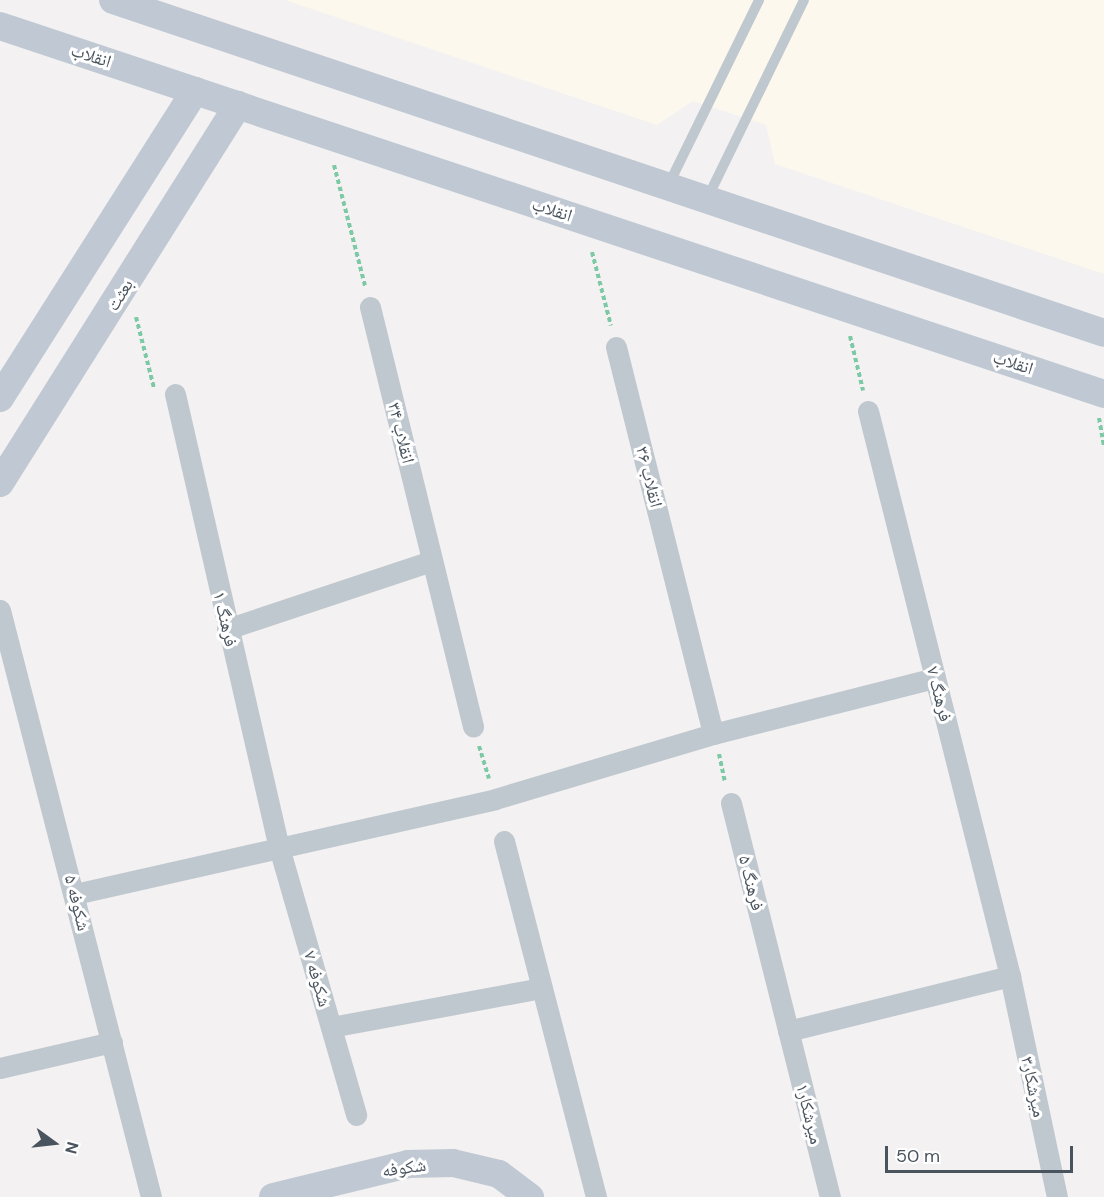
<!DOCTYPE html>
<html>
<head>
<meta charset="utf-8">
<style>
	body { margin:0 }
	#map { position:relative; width:1104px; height:1197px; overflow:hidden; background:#f3f1f1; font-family:"DM Sans","Noto Naskh Arabic",sans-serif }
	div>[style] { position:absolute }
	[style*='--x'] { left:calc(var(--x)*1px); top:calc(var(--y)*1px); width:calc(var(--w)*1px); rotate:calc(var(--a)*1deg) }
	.commercial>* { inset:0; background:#fcf8ed }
	.path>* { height:4px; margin-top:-2px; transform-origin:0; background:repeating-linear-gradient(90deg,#7ccaa5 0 4.5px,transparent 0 7.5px) }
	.lane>* { height:10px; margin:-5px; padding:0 5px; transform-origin:5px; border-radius:5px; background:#c0c8cf }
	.street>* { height:21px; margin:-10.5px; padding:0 10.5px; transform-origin:10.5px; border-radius:10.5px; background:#c0c8cf }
	.secondary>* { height:28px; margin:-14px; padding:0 14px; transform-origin:14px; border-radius:14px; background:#c0c9d3 }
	span { translate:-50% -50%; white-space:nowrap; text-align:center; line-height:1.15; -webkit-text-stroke:6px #fff; paint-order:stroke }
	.street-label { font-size:18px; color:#4a545e }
	.north { position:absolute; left:24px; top:1113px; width:60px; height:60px; -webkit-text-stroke:4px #fff; paint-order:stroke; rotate:105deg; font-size:16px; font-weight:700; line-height:24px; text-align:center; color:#4a545e }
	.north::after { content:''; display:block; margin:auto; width:21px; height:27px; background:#4a545e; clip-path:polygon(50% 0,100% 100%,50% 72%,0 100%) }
	.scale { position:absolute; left:885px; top:1146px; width:188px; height:27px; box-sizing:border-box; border:3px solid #4a545e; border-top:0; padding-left:8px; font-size:18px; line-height:21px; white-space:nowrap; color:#4a545e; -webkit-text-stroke:4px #fff; paint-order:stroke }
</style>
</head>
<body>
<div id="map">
	<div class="commercial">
		<i style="clip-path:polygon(285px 0,1104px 0,1104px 274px,775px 164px,766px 125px,708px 106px,693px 101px,657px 125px)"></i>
	</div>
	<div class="path">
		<i style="--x:334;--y:165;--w:125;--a:75.6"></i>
		<i style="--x:592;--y:252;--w:76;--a:75.6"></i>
		<i style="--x:136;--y:317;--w:73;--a:75.8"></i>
		<i style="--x:850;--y:336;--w:56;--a:76.5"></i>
		<i style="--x:1099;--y:418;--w:29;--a:80"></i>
		<i style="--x:479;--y:746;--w:34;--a:73"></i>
		<i style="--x:719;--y:754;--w:29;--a:78"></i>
	</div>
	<div class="lane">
		<i style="--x:668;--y:186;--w:207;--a:-63.9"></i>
		<i style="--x:707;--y:199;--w:221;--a:-64"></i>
	</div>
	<div class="street">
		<i style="--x:370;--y:307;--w:432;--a:76.2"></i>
		<i style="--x:616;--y:347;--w:399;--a:75.9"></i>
		<i style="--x:175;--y:394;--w:462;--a:77.1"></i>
		<i style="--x:278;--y:844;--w:282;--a:73.9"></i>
		<i style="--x:868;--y:411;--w:583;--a:75.89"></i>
		<i style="--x:1010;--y:976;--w:226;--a:78"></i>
		<i style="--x:0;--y:610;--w:606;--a:75.57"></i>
		<i style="--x:227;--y:629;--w:216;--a:-18.4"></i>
		<i style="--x:731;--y:803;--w:406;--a:75.9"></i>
		<i style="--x:504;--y:841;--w:368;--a:75.5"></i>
		<i style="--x:75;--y:894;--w:431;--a:-12.7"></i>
		<i style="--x:495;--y:799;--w:227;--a:-16.6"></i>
		<i style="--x:713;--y:734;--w:229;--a:-14.2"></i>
		<i style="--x:331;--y:1027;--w:214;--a:-10.5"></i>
		<i style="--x:788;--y:1031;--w:229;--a:-13.9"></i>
		<i style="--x:0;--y:1068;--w:115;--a:-13.1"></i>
	</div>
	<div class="secondary">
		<i style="--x:113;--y:0;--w:1045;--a:18.57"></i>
		<i style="--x:0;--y:26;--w:1164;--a:18.43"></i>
		<i style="--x:0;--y:398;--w:364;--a:-57.6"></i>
		<i style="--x:0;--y:483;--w:447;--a:-57.8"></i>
		<i style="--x:273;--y:1197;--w:139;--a:-13.7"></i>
		<i style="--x:408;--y:1164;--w:45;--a:-1.3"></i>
		<i style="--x:453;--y:1163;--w:47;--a:13.4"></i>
		<i style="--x:499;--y:1174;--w:39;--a:37"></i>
	</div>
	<div class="street-label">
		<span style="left:91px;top:56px;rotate:18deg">انقلاب</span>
		<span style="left:552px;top:210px;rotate:18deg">انقلاب</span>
		<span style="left:120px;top:295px;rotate:-58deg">بعثت</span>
		<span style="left:1013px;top:363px;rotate:18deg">انقلاب</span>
		<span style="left:401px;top:433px;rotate:76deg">انقلاب ۳۴</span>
		<span style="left:649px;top:477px;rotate:76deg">انقلاب ۳۶</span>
		<span style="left:225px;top:619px;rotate:77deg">فرهنگ ۱</span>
		<span style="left:939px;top:694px;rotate:76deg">فرهنگ ۷</span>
		<span style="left:751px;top:883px;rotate:76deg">فرهنگ ۵</span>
		<span style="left:77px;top:903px;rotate:76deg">شکوفه ۵</span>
		<span style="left:317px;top:979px;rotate:74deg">شکوفه ۷</span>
		<span style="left:1033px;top:1087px;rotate:78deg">میرشکار۳</span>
		<span style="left:809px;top:1114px;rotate:76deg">میرشکار۱</span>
		<span style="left:404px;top:1168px;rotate:-8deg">شکوفه</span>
	</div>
	<div class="north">N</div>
	<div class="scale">50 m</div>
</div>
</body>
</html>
